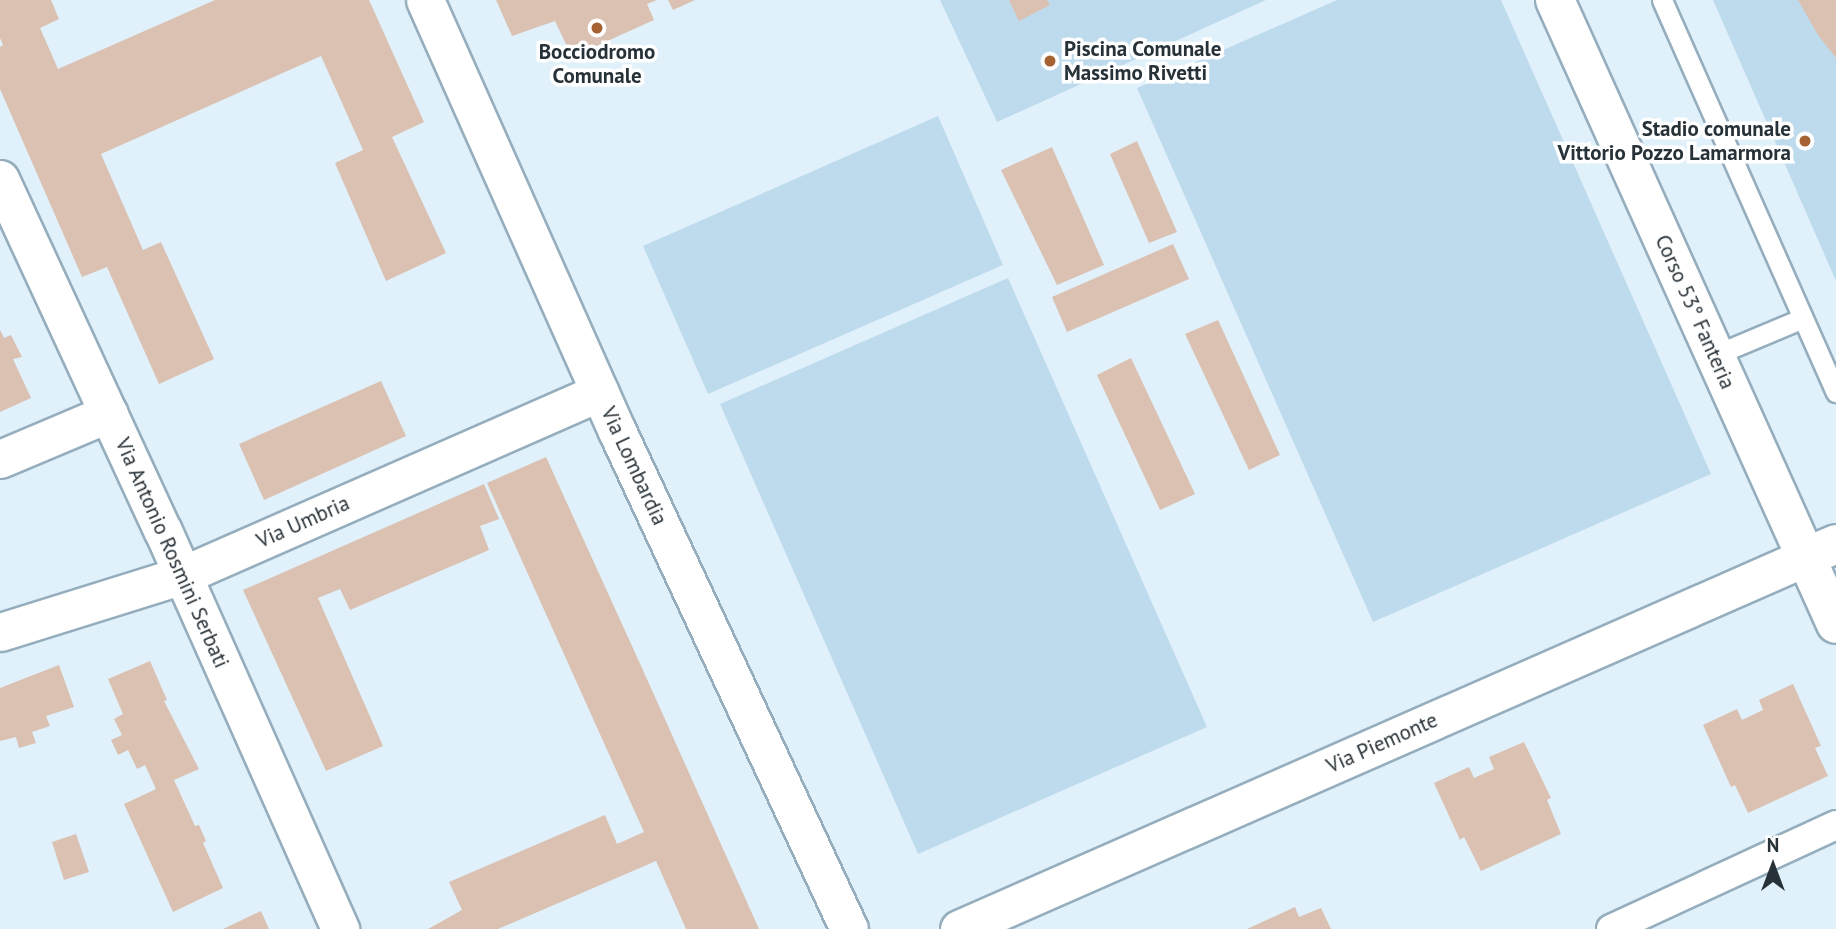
<!DOCTYPE html>
<html>
<head>
<meta charset="utf-8">
<style>
	body { margin:0 }
	#map { position:relative; width:1836px; height:929px; overflow:hidden; background:#e1f1fb; font-family:"PT Sans",sans-serif }
	div>[style] { position:absolute }
	[style*='--x'] { left:calc(var(--x)*1px); top:calc(var(--y)*1px); width:calc(var(--w)*1px); rotate:calc(var(--a)*1deg) }
	.green>* { inset:0; background:#bedbee }
	.building>* { inset:0; background:#dac1b1 }
	.roads { filter:drop-shadow(2px 0 #95aebe) drop-shadow(-2px 0 #95aebe) drop-shadow(0 2px #95aebe) drop-shadow(0 -2px #95aebe) }
	.service>* { height:19px; margin:-9.5px; padding:0 9.5px; transform-origin:9.5px; border-radius:9.5px; background:#fff }
	.pedestrian>* { height:28px; margin:-14px; padding:0 14px; transform-origin:14px; border-radius:14px; background:#fff }
	.minor>* { height:37px; margin:-18.5px; padding:0 18.5px; transform-origin:18.5px; border-radius:18.5px; background:#fff }
	.tertiary>* { height:38px; margin:-19px; padding:0 19px; transform-origin:19px; border-radius:19px; background:#fff }
	.dots>* { width:19px; height:19px; translate:-50% -50%; box-sizing:border-box; border:4px solid #fff; border-radius:50% }
	span { translate:-50% -50%; white-space:nowrap; text-align:center; line-height:1.15; -webkit-text-stroke:7px #fff; paint-order:stroke }
	.poi-label { font-size:21px; color:#273138; font-weight:700 }
	.left { translate:0 -50%; text-align:left }
	.right { translate:-100% -50%; text-align:right }
	.street-label { font-size:21px; color:#273138 }
	.north { position:absolute; left:1738px; top:831px; width:70px; height:70px; -webkit-text-stroke:5px #fff; paint-order:stroke; rotate:0deg; font-size:19px; font-weight:700; line-height:28px; text-align:center; color:#273138 }
	.north::after { content:''; display:block; margin:auto; width:24px; height:32px; background:#273138; clip-path:polygon(50% 0,100% 100%,50% 72%,0 100%) }
</style>
</head>
<body>
<div id="map">
	<div class="green">
		<i style="clip-path:polygon(940px 0,1266px 0,997px 122px)"></i>
		<i style="clip-path:polygon(1337px 0,1501px 0,1711px 474px,1373px 622px,1137px 88px)"></i>
		<i style="clip-path:polygon(1713px 0,1836px 0,1836px 281px)"></i>
		<i style="clip-path:polygon(938px 116px,1003px 265px,708px 394px,643px 246px)"></i>
		<i style="clip-path:polygon(1008px 278px,1207px 727px,918px 854px,720px 404px)"></i>
	</div>
	<div class="building">
		<i style="clip-path:polygon(0 0,51px 0,59px 19px,40px 28px,58px 69px,215px 0,369px 0,424px 122px,392px 137px,446px 253px,386px 281px,335px 163px,363px 150px,321px 56px,101px 154px,143px 250px,161px 242px,214px 359px,159px 384px,107px 267px,82px 277px,0 89px,0 47px,3px 45px,0 38px)"></i>
		<i style="clip-path:polygon(496px 0,657px 0,647px 4px,654px 20px,572px 57px,555px 21px,512px 36px)"></i>
		<i style="clip-path:polygon(668px 0,695px 0,673px 10px)"></i>
		<i style="clip-path:polygon(1009px 0,1047px 0,1050px 5px,1019px 21px)"></i>
		<i style="clip-path:polygon(1798px 0,1836px 0,1836px 58px,1818px 35px)"></i>
		<i style="clip-path:polygon(1137px 141px,1177px 232px,1149px 243px,1110px 154px)"></i>
		<i style="clip-path:polygon(1052px 147px,1104px 265px,1057px 285px,1001px 170px)"></i>
		<i style="clip-path:polygon(1173px 244px,1189px 279px,1067px 332px,1052px 297px)"></i>
		<i style="clip-path:polygon(1218px 320px,1280px 455px,1249px 470px,1185px 334px)"></i>
		<i style="clip-path:polygon(0 330px,4px 338px,11px 335px,22px 357px,13px 359px,31px 398px,0 412px)"></i>
		<i style="clip-path:polygon(1131px 358px,1195px 494px,1160px 510px,1097px 375px)"></i>
		<i style="clip-path:polygon(381px 381px,406px 436px,264px 500px,239px 444px)"></i>
		<i style="clip-path:polygon(546px 457px,642px 668px,759px 929px,686px 929px,656px 861px,498px 929px,428px 929px,462px 910px,449px 882px,605px 815px,617px 844px,644px 832px,487px 483px)"></i>
		<i style="clip-path:polygon(484px 484px,499px 519px,480px 526px,489px 550px,350px 610px,340px 589px,318px 598px,383px 746px,326px 771px,243px 590px)"></i>
		<i style="clip-path:polygon(150px 661px,167px 700px,164px 701px,199px 769px,174px 780px,195px 826px,199px 825px,206px 841px,203px 843px,223px 888px,173px 912px,124px 804px,156px 789px,145px 765px,137px 769px,128px 750px,118px 755px,111px 740px,122px 735px,114px 719px,123px 714px,108px 679px)"></i>
		<i style="clip-path:polygon(59px 665px,74px 707px,46px 716px,50px 726px,32px 732px,36px 743px,19px 748px,16px 737px,0 741px,0 688px)"></i>
		<i style="clip-path:polygon(1793px 684px,1821px 746px,1815px 748px,1828px 776px,1748px 813px,1735px 785px,1731px 787px,1703px 725px,1737px 709px,1742px 720px,1763px 710px,1759px 700px)"></i>
		<i style="clip-path:polygon(1524px 742px,1551px 798px,1547px 800px,1561px 834px,1481px 871px,1464px 837px,1460px 840px,1434px 783px,1469px 767px,1474px 778px,1494px 769px,1489px 757px)"></i>
		<i style="clip-path:polygon(76px 834px,89px 872px,64px 880px,52px 842px)"></i>
		<i style="clip-path:polygon(1295px 907px,1299px 917px,1321px 908px,1331px 929px,1247px 929px)"></i>
		<i style="clip-path:polygon(261px 911px,269px 929px,223px 929px)"></i>
	</div>
	<div class="roads">
		<div class="service">
			<i style="--x:1662;--y:0;--w:429;--a:66.1"></i>
			<i style="--x:1715;--y:355;--w:95;--a:-22.8"></i>
		</div>
		<div class="pedestrian">
			<i style="--x:1611;--y:929;--w:248;--a:-24.8"></i>
		</div>
		<div class="minor">
			<i style="--x:425;--y:0;--w:472;--a:66"></i>
			<i style="--x:617;--y:431;--w:549;--a:65.02"></i>
			<i style="--x:0;--y:179;--w:388;--a:65.2"></i>
			<i style="--x:163;--y:531;--w:436;--a:66"></i>
			<i style="--x:0;--y:459;--w:118;--a:-22.9"></i>
			<i style="--x:0;--y:632;--w:192;--a:-17.3"></i>
			<i style="--x:183;--y:575;--w:455;--a:-23.7"></i>
			<i style="--x:959;--y:929;--w:925;--a:-23.71"></i>
		</div>
		<div class="tertiary">
			<i style="--x:1555;--y:0;--w:684;--a:65.76"></i>
			<i style="--x:1806;--y:557;--w:33;--a:-23"></i>
		</div>
	</div>
	<div class="dots">
		<i style="left:597px;top:28px;background:#a66232"></i>
		<i style="left:1050px;top:61px;background:#a66232"></i>
		<i style="left:1805px;top:141px;background:#a66232"></i>
	</div>
	<div class="poi-label">
		<span class="left" style="left:1064px;top:61px">Piscina Comunale<br>Massimo Rivetti</span>
		<span style="left:597px;top:64px">Bocciodromo<br>Comunale</span>
		<span class="right" style="left:1791px;top:141px">Stadio comunale<br>Vittorio Pozzo Lamarmora</span>
	</div>
	<div class="street-label">
		<span style="left:1695px;top:312px;rotate:66deg">Corso 53° Fanteria</span>
		<span style="left:634px;top:466px;rotate:65deg">Via Lombardia</span>
		<span style="left:303px;top:522px;rotate:-24deg">Via Umbria</span>
		<span style="left:172px;top:553px;rotate:66deg">Via Antonio Rosmini Serbati</span>
		<span style="left:1382px;top:743px;rotate:-24deg">Via Piemonte</span>
	</div>
	<div class="north">N</div>
</div>
</body>
</html>
